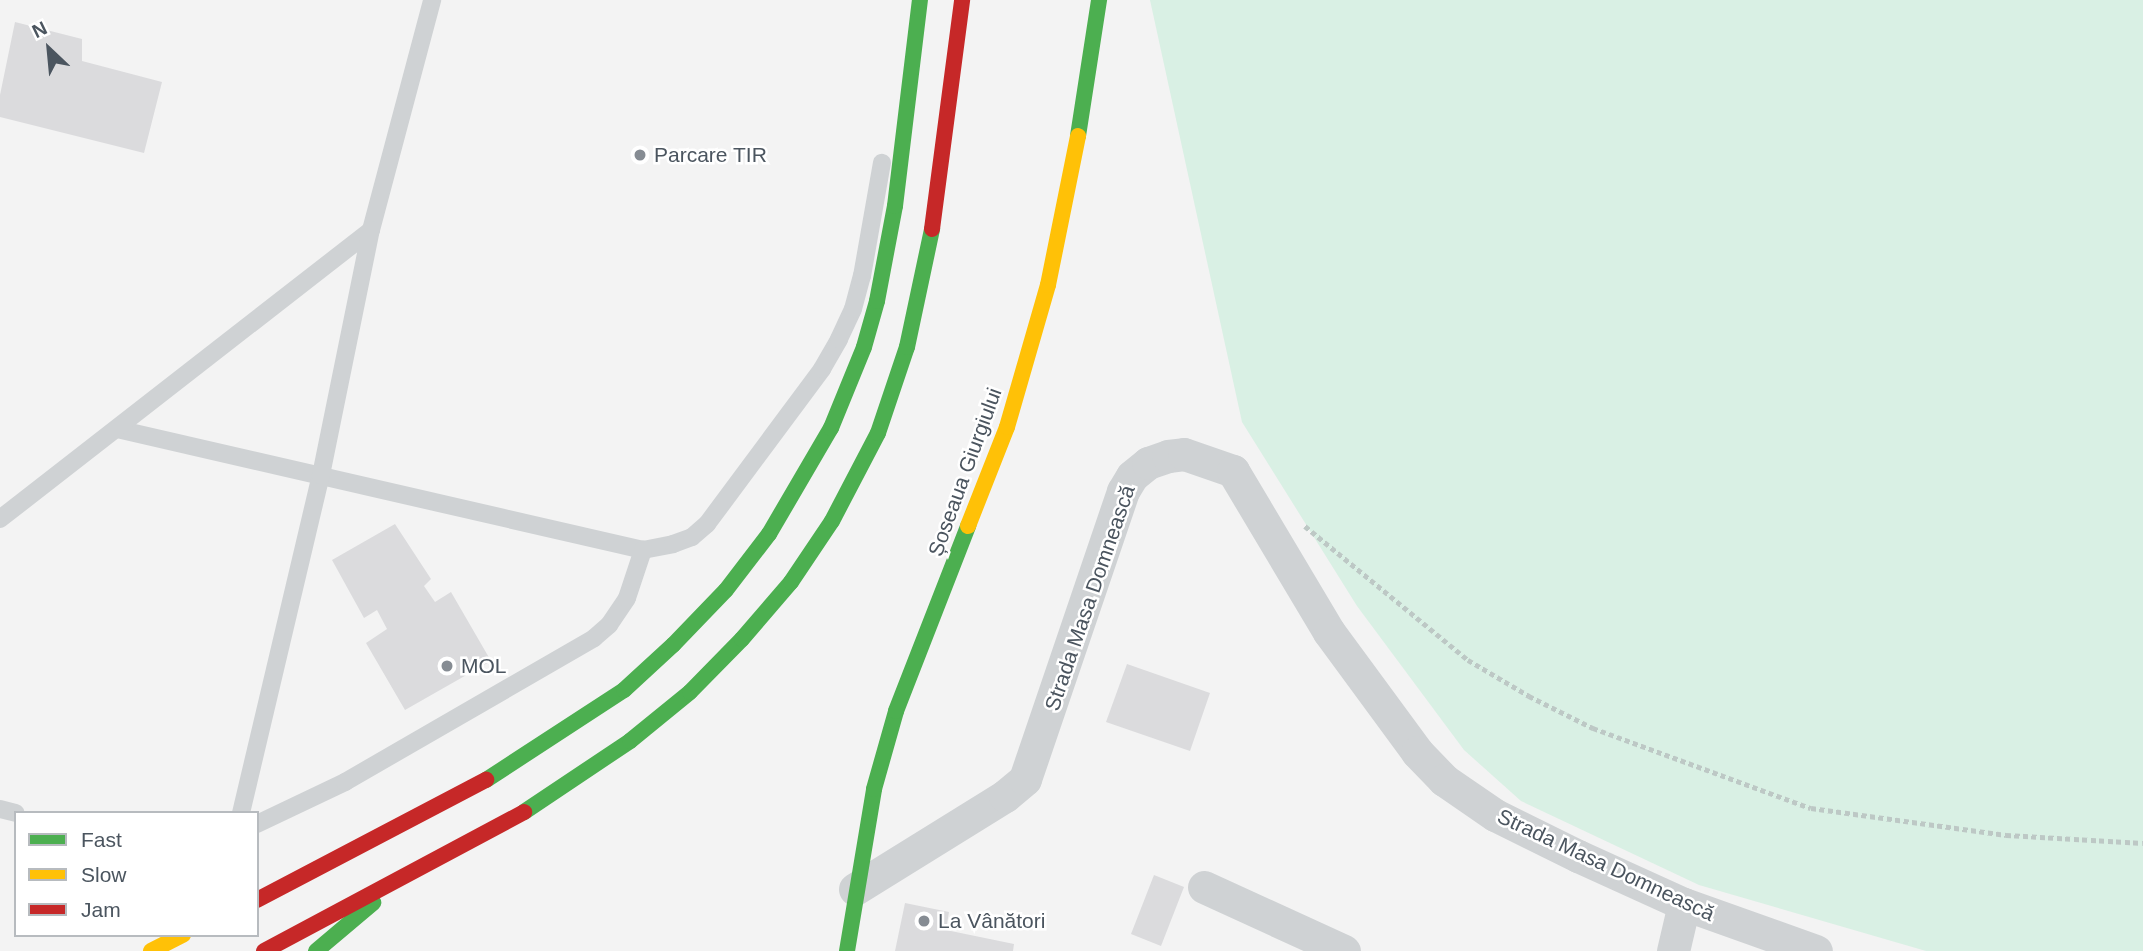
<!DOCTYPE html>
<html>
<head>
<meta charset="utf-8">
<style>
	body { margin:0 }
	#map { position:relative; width:2143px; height:951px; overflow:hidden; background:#f3f3f3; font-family:Helvetica,sans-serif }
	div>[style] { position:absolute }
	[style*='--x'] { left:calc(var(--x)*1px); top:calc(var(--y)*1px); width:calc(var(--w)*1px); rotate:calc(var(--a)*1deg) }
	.green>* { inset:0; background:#d9f0e4 }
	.building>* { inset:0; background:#dbdbdd }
	.path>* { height:4.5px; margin-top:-2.25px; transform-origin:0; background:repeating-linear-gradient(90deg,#bdc8c5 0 5px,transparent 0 8.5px) }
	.lane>* { height:18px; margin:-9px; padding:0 9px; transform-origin:9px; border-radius:9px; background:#cfd2d4 }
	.street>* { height:33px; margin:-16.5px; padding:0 16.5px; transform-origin:16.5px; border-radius:16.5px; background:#cfd2d4 }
	.fast>* { height:16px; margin:-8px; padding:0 8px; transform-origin:8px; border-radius:8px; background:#4caf50 }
	.slow>* { height:16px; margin:-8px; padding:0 8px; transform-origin:8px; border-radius:8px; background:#ffc107 }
	.jam>* { height:16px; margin:-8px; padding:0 8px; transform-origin:8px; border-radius:8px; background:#c62828 }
	.dots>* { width:19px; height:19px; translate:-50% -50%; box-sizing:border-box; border:4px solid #fff; border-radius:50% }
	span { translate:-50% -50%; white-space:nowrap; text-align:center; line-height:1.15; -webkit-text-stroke:5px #fff; paint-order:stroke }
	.poi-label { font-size:21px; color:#4b555f }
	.left { translate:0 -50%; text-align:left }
	.street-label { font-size:21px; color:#4b555f }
	.legend { position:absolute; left:14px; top:811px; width:245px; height:126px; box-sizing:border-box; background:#fff; border:2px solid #b7bbbf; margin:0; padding:9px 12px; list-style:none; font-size:21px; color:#4b555f }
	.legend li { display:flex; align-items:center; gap:14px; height:35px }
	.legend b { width:35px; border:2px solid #b7bbbf }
	.north { position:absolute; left:14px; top:14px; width:70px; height:70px; -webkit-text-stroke:5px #fff; paint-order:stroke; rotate:334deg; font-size:19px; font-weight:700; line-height:28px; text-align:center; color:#4b555f }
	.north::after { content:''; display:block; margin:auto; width:24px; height:32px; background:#4b555f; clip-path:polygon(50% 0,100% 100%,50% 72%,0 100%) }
</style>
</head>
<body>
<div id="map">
	<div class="green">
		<i style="clip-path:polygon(1150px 0,2143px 0,2143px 951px,1926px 951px,1699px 885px,1521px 801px,1464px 750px,1357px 606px,1242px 422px)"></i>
	</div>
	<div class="building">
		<i style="clip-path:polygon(15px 22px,82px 39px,82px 61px,162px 82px,144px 153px,0 117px,0 95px)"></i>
		<i style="clip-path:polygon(395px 524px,431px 579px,424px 586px,435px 602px,451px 592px,491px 661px,405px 710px,366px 643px,387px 629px,377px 610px,364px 618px,332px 560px)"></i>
		<i style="clip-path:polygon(1127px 664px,1210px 693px,1190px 751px,1106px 722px)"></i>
		<i style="clip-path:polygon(1154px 875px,1184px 887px,1161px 946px,1131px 934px)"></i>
		<i style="clip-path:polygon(905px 903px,949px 912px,946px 930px,1014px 944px,1013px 951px,895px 951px)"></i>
	</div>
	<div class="path">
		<i style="--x:1305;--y:526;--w:211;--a:39.4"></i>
		<i style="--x:1468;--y:660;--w:71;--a:30.5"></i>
		<i style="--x:1529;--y:696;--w:72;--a:26.6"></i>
		<i style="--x:1593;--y:728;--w:232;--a:20.2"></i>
		<i style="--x:1811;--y:808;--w:197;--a:7.9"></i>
		<i style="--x:2006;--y:835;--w:137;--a:3.3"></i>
	</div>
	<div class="lane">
		<i style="--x:117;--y:429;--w:540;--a:12.95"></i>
		<i style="--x:643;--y:550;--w:31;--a:-11"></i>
		<i style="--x:673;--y:544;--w:20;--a:-20"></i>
		<i style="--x:692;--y:537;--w:20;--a:-41"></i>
		<i style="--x:707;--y:524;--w:193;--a:-53.4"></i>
		<i style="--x:822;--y:369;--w:34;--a:-60"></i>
		<i style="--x:839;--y:339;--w:33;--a:-65"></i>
		<i style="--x:853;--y:309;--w:34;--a:-75"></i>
		<i style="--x:862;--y:276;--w:115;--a:-80"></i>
		<i style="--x:0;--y:519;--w:470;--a:-37.9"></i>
		<i style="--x:371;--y:230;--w:238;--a:-75.1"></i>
		<i style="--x:0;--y:809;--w:16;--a:14"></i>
		<i style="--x:241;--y:813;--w:347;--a:-76.7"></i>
		<i style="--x:321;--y:475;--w:250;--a:-78.5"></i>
		<i style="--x:257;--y:824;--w:98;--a:-25.5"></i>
		<i style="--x:345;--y:782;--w:288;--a:-30"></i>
		<i style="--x:594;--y:638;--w:20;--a:-41"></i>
		<i style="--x:609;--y:625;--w:32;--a:-56"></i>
		<i style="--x:627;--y:598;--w:51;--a:-71.6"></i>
	</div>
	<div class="street">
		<i style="--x:1204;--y:887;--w:154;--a:24.6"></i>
		<i style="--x:855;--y:889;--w:176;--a:-31.8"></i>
		<i style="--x:1005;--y:796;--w:26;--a:-40"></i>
		<i style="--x:1025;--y:779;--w:304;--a:-71.2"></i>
		<i style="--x:1123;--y:491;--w:17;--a:-59"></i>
		<i style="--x:1132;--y:476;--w:21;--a:-39"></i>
		<i style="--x:1148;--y:463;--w:21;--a:-19"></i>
		<i style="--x:1168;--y:456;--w:16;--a:-7"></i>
		<i style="--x:1184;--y:454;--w:52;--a:19.1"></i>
		<i style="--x:1233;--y:471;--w:187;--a:59.2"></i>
		<i style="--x:1329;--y:632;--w:149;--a:53.7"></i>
		<i style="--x:1417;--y:752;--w:39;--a:46"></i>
		<i style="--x:1444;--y:780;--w:62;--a:34.5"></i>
		<i style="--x:1495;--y:815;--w:93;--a:26.3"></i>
		<i style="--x:1578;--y:856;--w:116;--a:24.4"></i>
		<i style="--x:1684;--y:904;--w:140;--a:19.6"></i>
		<i style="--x:1673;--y:951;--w:48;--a:-76.8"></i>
	</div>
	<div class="fast">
		<i style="--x:1078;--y:136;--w:138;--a:-81.2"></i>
		<i style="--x:486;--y:780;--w:165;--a:-33.1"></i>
		<i style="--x:624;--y:690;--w:67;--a:-42.6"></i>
		<i style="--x:673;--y:645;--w:76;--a:-46.1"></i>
		<i style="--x:726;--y:590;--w:71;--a:-52.5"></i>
		<i style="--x:769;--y:534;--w:123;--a:-59.7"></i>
		<i style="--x:831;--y:428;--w:87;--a:-67.8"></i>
		<i style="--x:864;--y:347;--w:48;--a:-74.2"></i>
		<i style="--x:877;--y:301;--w:97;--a:-79.3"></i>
		<i style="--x:895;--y:206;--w:208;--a:-83.1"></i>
		<i style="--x:524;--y:812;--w:128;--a:-33.8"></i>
		<i style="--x:630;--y:741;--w:77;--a:-39.2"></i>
		<i style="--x:690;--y:692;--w:74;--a:-45.5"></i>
		<i style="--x:742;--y:639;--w:75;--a:-49.3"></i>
		<i style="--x:791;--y:582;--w:73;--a:-56.1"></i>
		<i style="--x:832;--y:521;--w:99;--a:-62.4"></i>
		<i style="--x:878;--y:433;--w:91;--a:-71.4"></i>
		<i style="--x:907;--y:347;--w:121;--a:-78"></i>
		<i style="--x:316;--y:951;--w:75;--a:-40.1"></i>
		<i style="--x:847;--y:951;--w:164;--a:-80.5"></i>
		<i style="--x:874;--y:789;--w:81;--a:-74.2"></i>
		<i style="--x:896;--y:711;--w:199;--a:-68.7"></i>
	</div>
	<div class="slow">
		<i style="--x:968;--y:526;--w:106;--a:-68.5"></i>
		<i style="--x:1007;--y:427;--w:148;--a:-73.9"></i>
		<i style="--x:1048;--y:285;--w:152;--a:-78.6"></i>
		<i style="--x:151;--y:951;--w:36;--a:-27"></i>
	</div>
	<div class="jam">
		<i style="--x:932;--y:229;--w:231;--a:-82.5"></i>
		<i style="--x:257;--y:900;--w:259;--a:-27.7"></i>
		<i style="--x:264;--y:951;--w:295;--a:-28.1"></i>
	</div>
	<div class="dots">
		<i style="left:640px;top:155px;background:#868c93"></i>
		<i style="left:447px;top:666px;background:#868c93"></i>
		<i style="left:924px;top:921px;background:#868c93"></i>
	</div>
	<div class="poi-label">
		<span class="left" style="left:654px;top:155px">Parcare TIR</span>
		<span class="left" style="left:461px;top:666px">MOL</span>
		<span class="left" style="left:938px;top:921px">La Vânători</span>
	</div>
	<div class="street-label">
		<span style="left:965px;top:472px;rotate:-70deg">Șoseaua Giurgiului</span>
		<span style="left:1090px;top:598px;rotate:-71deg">Strada Masa Domnească</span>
		<span style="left:1606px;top:865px;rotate:25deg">Strada Masa Domnească</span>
	</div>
	<ul class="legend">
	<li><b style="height:9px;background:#4caf50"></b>Fast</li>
	<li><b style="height:9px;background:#ffc107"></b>Slow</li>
	<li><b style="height:9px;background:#c62828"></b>Jam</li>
	</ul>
	<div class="north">N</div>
</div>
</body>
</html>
